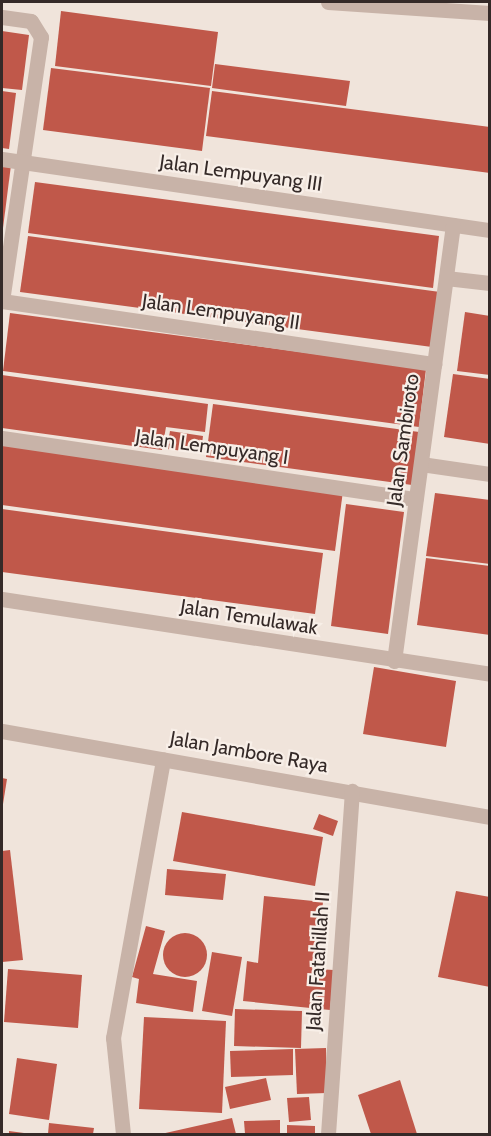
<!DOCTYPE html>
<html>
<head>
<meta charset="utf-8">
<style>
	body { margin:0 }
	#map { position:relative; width:491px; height:1136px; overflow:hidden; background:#f0e4db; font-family:Cabin,sans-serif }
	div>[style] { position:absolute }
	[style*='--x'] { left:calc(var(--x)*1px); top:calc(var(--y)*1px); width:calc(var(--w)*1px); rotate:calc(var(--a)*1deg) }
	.building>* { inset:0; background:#c0584a }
	.round { border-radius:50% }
	.minor>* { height:15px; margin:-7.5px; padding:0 7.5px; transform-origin:7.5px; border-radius:7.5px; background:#c8b3a8 }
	span { translate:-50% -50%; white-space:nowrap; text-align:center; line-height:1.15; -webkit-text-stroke:4.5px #f8efe8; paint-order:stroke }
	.street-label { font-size:20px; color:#352a28 }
	.frame { position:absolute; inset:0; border:3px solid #352a28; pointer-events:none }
</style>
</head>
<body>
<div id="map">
	<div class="building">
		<i style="clip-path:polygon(61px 11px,218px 32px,211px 86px,55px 66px)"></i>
		<i style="clip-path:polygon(2px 31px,29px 35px,22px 90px,2px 88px)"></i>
		<i style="clip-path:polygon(215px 64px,350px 81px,346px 106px,212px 88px)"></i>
		<i style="clip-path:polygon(51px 68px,210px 88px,202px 151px,43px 130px)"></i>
		<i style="clip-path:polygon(2px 91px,16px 93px,9px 149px,2px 148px)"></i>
		<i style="clip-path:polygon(212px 91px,490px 127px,490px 173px,206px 136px)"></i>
		<i style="clip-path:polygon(2px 164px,11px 165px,3px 228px,2px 228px)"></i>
		<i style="clip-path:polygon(35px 182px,439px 236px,433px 288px,28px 233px)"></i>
		<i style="clip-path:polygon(28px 236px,440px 292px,432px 347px,20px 292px)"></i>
		<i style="clip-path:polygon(465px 312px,490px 316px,490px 375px,457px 371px)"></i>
		<i style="clip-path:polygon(10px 313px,426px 369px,419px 427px,3px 371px)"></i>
		<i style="clip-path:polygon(453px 374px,490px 379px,490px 444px,444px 437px)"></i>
		<i style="clip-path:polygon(2px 375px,208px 404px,205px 432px,166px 427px,162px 450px,2px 428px)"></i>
		<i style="clip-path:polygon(213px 404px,419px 432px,412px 485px,206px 457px)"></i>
		<i style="clip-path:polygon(170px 431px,203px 436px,201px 453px,167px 449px)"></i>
		<i style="clip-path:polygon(2px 445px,343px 491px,335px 551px,2px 505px)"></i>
		<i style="clip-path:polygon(435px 493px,490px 500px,490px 564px,426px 556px)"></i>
		<i style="clip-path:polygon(346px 504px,404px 512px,388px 634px,331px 626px)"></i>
		<i style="clip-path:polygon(2px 509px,323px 553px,315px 614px,2px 572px)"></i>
		<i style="clip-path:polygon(426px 558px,490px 566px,490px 635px,417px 625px)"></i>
		<i style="clip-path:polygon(374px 667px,456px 681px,446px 747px,363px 734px)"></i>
		<i style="clip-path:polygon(2px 778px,7px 779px,3px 804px,2px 804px)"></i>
		<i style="clip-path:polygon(182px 812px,323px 837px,315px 886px,173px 861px)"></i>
		<i style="clip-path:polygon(319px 814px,338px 821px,333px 836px,313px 829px)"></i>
		<i style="clip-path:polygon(10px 850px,23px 960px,2px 962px,2px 851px)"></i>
		<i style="clip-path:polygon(167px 869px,226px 874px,223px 900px,165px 895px)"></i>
		<i style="clip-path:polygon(456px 891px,490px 897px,490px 987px,438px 977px)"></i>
		<i style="clip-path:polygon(264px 896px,323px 902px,316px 969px,334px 970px,330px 1010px,243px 1001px,247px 961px,258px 963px)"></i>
		<i style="clip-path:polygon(146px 926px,165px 931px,153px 974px,197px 981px,193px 1012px,136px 1003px,139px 979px,132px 977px)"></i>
		<i class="round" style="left:163px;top:933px;width:44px;height:44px"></i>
		<i style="clip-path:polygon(212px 952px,242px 957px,232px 1016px,202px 1011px)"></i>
		<i style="clip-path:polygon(8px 969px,82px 975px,78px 1028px,4px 1022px)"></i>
		<i style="clip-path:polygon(235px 1009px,302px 1011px,301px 1048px,234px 1046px)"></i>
		<i style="clip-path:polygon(144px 1017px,226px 1021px,222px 1113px,139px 1109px)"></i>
		<i style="clip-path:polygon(326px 1048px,327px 1093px,297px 1094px,295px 1049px)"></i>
		<i style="clip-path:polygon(293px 1049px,293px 1075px,231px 1077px,230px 1051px)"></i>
		<i style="clip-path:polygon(17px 1058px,57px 1064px,49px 1120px,9px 1114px)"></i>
		<i style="clip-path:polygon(266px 1078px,271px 1100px,230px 1109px,225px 1087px)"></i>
		<i style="clip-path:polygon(400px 1080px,417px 1134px,371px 1134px,358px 1095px)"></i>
		<i style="clip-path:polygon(309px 1097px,311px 1120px,289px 1122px,287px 1098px)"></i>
		<i style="clip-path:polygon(232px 1118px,236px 1134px,161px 1134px)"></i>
		<i style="clip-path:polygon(280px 1120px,280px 1134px,245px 1134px,244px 1121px)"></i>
		<i style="clip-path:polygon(49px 1123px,94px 1128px,93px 1134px,48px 1134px)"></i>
		<i style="clip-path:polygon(287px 1125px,315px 1126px,315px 1134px,287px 1134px)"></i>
		<i style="clip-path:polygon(9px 1131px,24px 1133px,24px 1134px,9px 1134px)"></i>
	</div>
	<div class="minor">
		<i style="--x:328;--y:2;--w:162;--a:3.9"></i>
		<i style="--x:2;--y:17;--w:29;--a:8"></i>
		<i style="--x:31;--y:21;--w:19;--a:58"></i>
		<i style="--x:41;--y:37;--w:267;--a:98.4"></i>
		<i style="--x:2;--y:159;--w:493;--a:8.3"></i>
		<i style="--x:446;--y:278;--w:44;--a:6.5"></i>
		<i style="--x:2;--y:301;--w:437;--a:8.3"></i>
		<i style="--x:2;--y:438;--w:418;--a:8.4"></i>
		<i style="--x:421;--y:464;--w:70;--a:8.2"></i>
		<i style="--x:2;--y:599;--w:494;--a:8.7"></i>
		<i style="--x:394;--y:661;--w:440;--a:-82.3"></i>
		<i style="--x:2;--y:731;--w:496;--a:10"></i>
		<i style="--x:123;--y:1134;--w:97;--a:-95.9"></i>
		<i style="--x:113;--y:1038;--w:283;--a:-79.8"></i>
		<i style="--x:328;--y:1134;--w:344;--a:-86"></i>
	</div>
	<div class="street-label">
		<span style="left:241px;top:173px;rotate:8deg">Jalan Lempuyang III</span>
		<span style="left:221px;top:312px;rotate:8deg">Jalan Lempuyang II</span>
		<span style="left:403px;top:440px;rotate:-82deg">Jalan Sambiroto</span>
		<span style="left:212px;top:447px;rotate:8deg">Jalan Lempuyang I</span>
		<span style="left:249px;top:617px;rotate:9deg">Jalan Temulawak</span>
		<span style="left:249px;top:752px;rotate:10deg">Jalan Jambore Raya</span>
		<span style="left:318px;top:961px;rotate:-86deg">Jalan Fatahillah II</span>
	</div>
	<div class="frame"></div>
</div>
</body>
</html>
